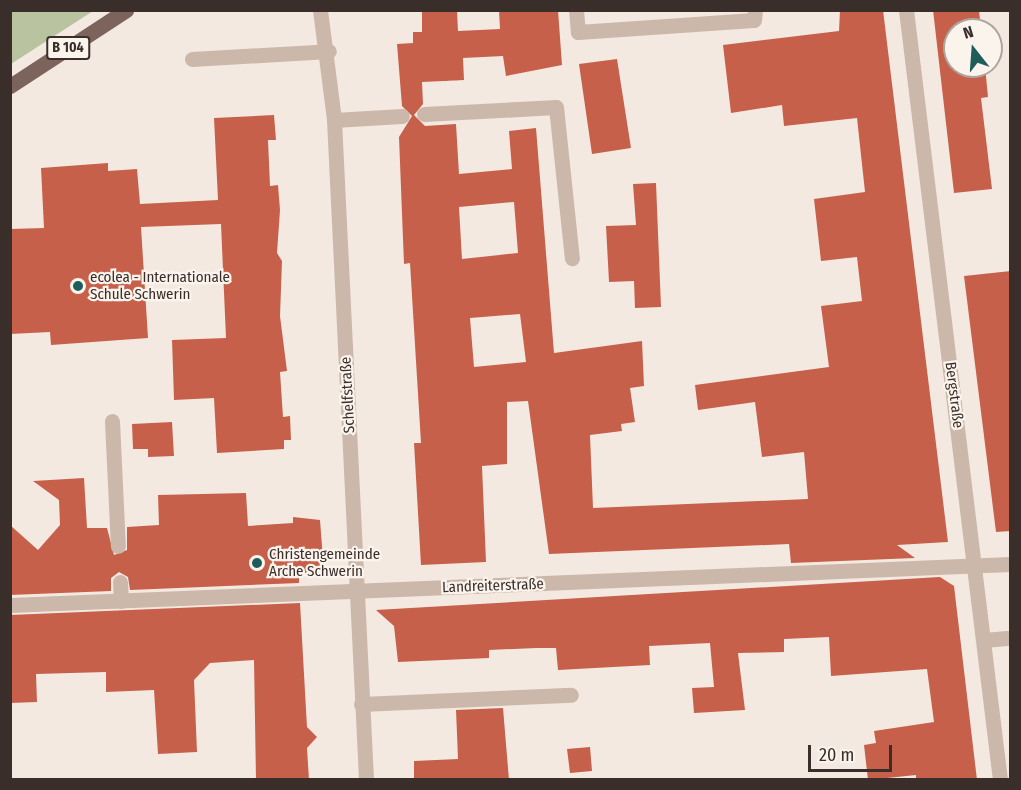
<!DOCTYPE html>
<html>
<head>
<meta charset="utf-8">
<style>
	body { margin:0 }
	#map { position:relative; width:1021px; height:790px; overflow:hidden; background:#f4e9e0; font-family:"Fira Sans Condensed",sans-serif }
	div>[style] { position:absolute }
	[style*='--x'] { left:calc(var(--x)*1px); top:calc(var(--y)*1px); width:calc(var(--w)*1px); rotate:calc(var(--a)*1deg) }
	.green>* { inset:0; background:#bac39f }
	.building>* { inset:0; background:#c7604a }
	.service>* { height:15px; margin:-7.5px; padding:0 7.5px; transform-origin:7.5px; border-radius:7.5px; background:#ccb8ab }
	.minor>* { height:15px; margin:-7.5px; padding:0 7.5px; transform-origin:7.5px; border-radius:7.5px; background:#ccb8ab }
	.primary>* { height:15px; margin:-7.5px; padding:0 7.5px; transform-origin:7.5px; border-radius:7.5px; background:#7c645c }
	.dots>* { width:16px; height:16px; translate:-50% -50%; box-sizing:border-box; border:3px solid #fbf4ed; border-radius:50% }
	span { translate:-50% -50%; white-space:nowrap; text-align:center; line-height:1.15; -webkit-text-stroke:4.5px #fbf4ed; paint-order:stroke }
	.shield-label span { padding:2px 4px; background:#fbf4ed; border:2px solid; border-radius:4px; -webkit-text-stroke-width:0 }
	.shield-label { font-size:14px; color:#3a2e2b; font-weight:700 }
	.poi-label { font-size:15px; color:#3a2e2b }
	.left { translate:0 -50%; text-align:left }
	.street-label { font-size:15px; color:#3a2e2b }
	.frame { position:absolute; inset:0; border:12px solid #3a2e2b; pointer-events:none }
	.north { position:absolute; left:943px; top:18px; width:60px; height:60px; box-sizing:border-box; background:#fbf4ed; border:2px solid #aea59f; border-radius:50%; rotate:343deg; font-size:16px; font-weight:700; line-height:24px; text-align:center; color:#3a2e2b }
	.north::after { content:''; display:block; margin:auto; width:21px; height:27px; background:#1f5d5d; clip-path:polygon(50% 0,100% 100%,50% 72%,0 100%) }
	.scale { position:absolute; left:808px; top:745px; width:84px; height:27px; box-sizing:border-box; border:3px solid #3a2e2b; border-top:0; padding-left:8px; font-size:18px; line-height:21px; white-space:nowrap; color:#3a2e2b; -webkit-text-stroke:4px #fbf4ed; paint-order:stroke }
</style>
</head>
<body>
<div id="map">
	<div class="green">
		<i style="clip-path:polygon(11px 10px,93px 10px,93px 11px,11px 64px)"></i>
	</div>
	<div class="building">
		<i style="clip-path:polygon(evenodd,422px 10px,457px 10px,458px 31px,500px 29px,499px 10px,558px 10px,562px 65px,506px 76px,503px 56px,463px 58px,464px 80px,422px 82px,423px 104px,414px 115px,425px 126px,456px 124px,459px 174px,512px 169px,509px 131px,536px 128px,554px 353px,642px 341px,644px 386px,630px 388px,635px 422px,621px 424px,622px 431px,590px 435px,593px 508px,808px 499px,804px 452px,762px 457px,755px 402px,698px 410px,695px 385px,829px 367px,821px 306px,862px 301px,857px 257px,821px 261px,814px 199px,865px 192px,857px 118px,784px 126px,782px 105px,731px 113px,723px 45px,839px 31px,840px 10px,883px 10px,948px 542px,897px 545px,915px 558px,791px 563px,789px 544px,549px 554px,528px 401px,507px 402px,507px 464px,482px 466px,486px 562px,421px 565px,414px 443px,421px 443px,410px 263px,404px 264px,399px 137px,412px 116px,402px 106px,397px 44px,413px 43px,413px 32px,422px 32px,422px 10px,514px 202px,518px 253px,462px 259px,459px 207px,514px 202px,422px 10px,520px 314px,526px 362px,474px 367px,470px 318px,520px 314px)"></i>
		<i style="clip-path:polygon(933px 10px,979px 10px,981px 30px,955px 30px,955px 66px,985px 66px,988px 97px,981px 98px,992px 189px,954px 193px)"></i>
		<i style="clip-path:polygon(617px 59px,631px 148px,592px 154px,579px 64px)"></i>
		<i style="clip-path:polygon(274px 115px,276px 140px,268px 140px,270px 186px,278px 185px,280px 210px,277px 253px,282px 261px,280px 316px,287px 371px,280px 372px,283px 417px,290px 416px,291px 440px,284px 440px,284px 449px,217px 453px,214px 398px,174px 400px,172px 340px,226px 338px,221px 224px,141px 227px,148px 338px,51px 345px,50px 332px,10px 334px,10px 229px,44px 228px,41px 168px,108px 163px,108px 171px,137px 169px,140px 204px,218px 200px,214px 118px)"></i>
		<i style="clip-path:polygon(656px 183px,661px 307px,635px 308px,634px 281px,609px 282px,606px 226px,636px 225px,633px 184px)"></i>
		<i style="clip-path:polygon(1011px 271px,1011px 531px,996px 532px,964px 276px)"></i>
		<i style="clip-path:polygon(172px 422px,174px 456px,148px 457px,148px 449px,133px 449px,132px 424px)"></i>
		<i style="clip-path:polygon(84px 478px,87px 528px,107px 528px,114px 555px,127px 550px,127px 527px,159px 525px,158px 495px,246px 493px,248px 526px,293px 523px,293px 517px,320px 520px,324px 572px,299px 573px,299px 583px,130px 590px,128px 577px,119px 572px,111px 578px,111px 591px,10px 595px,10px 525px,38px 550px,60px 525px,59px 500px,33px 481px)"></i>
		<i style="clip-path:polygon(940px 577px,954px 586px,977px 780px,916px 780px,916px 775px,868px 780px,864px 745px,876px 743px,874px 731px,934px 722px,927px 669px,831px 676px,829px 637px,784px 639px,784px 652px,738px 653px,745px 710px,694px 713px,692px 688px,714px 687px,710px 643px,649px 646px,650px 665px,558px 670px,556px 648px,536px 648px,489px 650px,489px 658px,398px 662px,394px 626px,376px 610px)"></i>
		<i style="clip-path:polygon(300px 603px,307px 727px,317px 737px,307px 748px,309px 780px,256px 780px,254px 660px,210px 663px,194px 680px,197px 752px,158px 754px,154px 690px,106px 692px,106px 672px,36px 674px,37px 702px,10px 703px,10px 615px)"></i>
		<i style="clip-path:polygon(503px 708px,509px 780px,414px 780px,414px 761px,458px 759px,456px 710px)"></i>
		<i style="clip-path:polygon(590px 747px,592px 771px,570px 773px,567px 749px)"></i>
	</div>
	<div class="service">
		<i style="--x:576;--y:10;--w:22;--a:85"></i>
		<i style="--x:578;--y:32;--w:176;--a:-3.9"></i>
		<i style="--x:754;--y:20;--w:10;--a:-84"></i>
		<i style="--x:192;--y:59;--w:137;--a:-3.3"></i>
		<i style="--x:424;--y:114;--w:132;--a:-3"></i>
		<i style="--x:556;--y:107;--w:152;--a:84"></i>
		<i style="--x:334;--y:120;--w:68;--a:-3.4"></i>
		<i style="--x:112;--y:421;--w:125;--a:87.3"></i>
		<i style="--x:120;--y:582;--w:19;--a:87"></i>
		<i style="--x:984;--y:640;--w:23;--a:-5"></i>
		<i style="--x:361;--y:704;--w:210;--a:-2.5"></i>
	</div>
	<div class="minor">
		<i style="--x:320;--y:10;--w:111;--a:82.7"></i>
		<i style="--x:334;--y:120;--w:661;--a:87.22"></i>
		<i style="--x:906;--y:10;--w:776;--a:83.04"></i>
		<i style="--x:10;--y:605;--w:1001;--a:-2.35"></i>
	</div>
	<div class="primary">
		<i style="--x:10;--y:86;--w:139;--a:-33.2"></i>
	</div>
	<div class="dots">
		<i style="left:78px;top:286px;background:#1f5d5d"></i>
		<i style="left:257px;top:563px;background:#1f5d5d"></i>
	</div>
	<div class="shield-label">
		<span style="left:68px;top:48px">B 104</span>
	</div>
	<div class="poi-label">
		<span class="left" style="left:90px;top:286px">ecolea - Internationale<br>Schule Schwerin</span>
		<span class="left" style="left:269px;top:563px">Christengemeinde<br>Arche Schwerin</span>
	</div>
	<div class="street-label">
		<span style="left:348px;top:395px;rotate:-93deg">Schelfstraße</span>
		<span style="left:954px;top:395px;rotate:83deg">Bergstraße</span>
		<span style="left:493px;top:586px;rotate:-2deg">Landreiterstraße</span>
	</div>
	<div class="frame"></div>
	<div class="north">N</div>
	<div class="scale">20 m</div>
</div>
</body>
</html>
